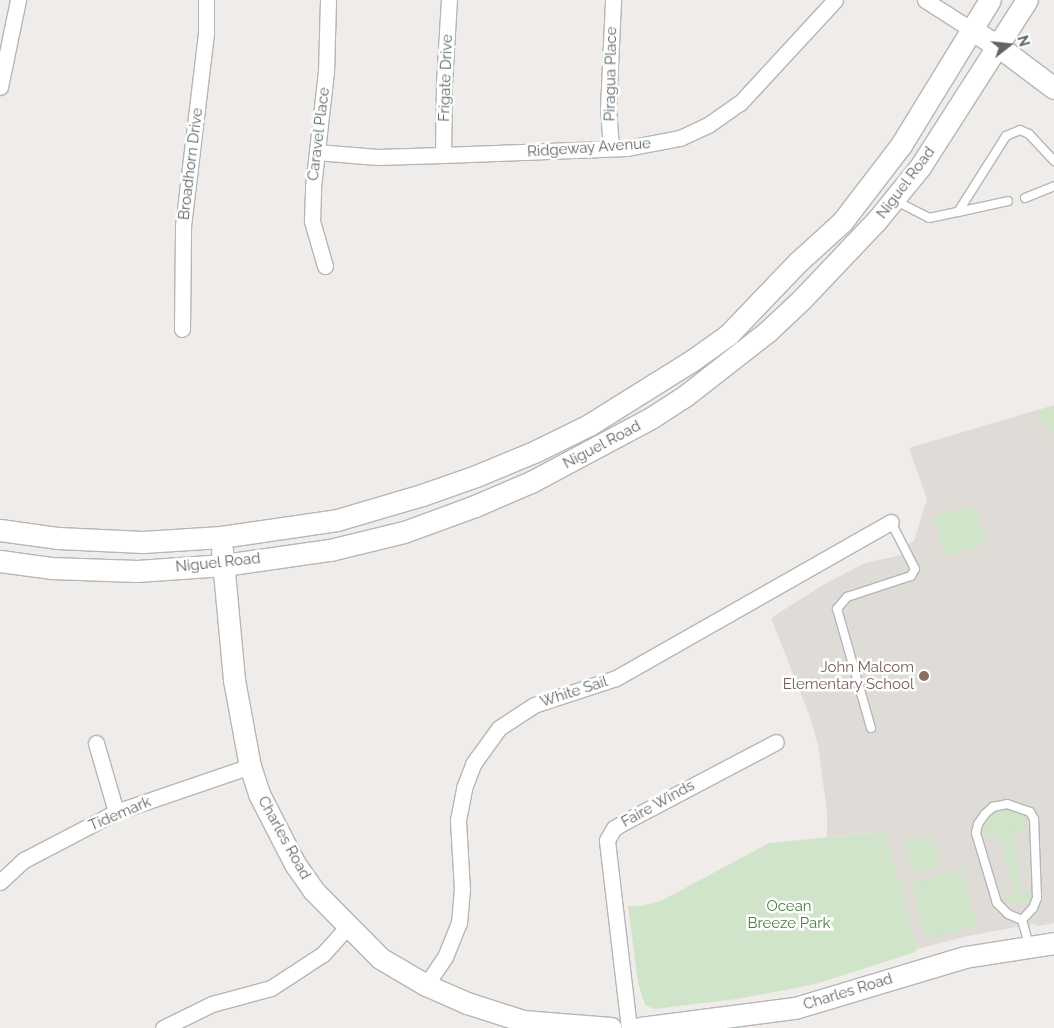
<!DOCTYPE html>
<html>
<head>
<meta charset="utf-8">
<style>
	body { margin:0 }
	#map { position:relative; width:1054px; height:1028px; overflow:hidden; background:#f0ece9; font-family:Raleway,sans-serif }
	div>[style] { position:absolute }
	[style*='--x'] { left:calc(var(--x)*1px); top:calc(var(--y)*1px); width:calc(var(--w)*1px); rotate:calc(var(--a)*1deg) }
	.education>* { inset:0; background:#dfdcd7 }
	.green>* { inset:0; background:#cfe4c9 }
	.roads { filter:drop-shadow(1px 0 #b3b7b9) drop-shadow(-1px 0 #b3b7b9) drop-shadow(0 1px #b3b7b9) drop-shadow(0 -1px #b3b7b9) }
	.lane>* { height:8px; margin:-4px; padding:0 4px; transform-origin:4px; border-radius:4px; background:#fff }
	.street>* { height:15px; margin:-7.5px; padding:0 7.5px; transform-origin:7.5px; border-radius:7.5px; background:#fff }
	.secondary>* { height:21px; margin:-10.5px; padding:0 10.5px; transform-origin:10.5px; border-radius:10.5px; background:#fff }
	.dots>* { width:14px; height:14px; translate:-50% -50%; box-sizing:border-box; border:2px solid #fff; border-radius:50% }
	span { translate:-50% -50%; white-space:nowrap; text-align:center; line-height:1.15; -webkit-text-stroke:5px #fff; paint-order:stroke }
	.street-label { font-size:15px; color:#606567 }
	.education-label { font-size:15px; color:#785e54 }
	.right { translate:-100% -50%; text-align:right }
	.park-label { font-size:15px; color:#4c7e40 }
	.north { position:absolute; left:984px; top:20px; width:50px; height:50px; -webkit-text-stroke:4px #fff; paint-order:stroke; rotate:74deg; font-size:14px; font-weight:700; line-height:20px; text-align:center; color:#606567 }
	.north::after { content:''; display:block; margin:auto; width:18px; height:22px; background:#606567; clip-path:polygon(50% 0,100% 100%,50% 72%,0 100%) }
</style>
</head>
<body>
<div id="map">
	<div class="education">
		<i style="clip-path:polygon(1054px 405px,1054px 923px,1039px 926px,1032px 924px,968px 936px,917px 949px,901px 885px,883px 832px,827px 837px,827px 812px,818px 745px,810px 717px,771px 618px,823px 585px,865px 563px,902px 555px,899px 549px,914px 541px,927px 499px,909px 448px)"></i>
	</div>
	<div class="green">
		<i style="clip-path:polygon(1054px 407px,1054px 437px,1049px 423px,1039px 425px,1036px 412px)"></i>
		<i style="clip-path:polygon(975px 505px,987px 543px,945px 556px,933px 517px)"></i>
		<i style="clip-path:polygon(1012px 809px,1018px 812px,1023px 817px,1027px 828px,1027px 831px,1014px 832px,1020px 892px,1029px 891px,1033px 897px,1031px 900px,1010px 904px,1005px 904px,1003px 899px,1015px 893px,999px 834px,986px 837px,984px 829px,987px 819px,992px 814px,999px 810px)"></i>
		<i style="clip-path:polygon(883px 832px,901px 885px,917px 949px,915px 952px,819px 983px,791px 989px,737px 999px,654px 1009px,645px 1005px,638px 983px,628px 906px,641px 906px,661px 901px,769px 843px)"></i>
		<i style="clip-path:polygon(931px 834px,941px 866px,915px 874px,905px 842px)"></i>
		<i style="clip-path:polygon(961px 869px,977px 926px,927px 940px,911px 883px)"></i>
	</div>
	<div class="roads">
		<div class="lane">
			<i style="--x:1025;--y:198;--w:31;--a:-22"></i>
			<i style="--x:896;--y:201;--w:37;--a:27"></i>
			<i style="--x:929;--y:218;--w:30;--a:-12"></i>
			<i style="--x:958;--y:212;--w:90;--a:-57.7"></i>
			<i style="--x:1006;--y:136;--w:15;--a:-23"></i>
			<i style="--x:1020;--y:130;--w:10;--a:24"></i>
			<i style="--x:1029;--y:134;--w:37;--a:47"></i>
			<i style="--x:958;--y:212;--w:51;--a:-12.4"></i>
			<i style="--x:871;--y:728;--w:124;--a:-105.9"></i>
			<i style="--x:837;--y:609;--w:16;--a:-50"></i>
			<i style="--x:847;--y:597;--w:67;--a:-18.2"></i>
			<i style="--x:911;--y:576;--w:8;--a:-60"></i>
			<i style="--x:915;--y:569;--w:53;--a:-117.1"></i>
			<i style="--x:1007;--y:804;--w:24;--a:19"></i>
			<i style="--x:1030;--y:812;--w:8;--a:60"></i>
			<i style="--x:1034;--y:819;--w:79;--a:87.8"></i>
			<i style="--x:1037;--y:898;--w:11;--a:112"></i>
			<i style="--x:1033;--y:908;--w:16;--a:133"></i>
			<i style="--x:1022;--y:920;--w:15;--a:-157"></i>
			<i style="--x:1008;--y:914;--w:16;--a:-135"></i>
			<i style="--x:997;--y:903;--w:73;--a:-106.7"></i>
			<i style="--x:976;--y:833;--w:9;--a:-77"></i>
			<i style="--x:978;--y:824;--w:12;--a:-55"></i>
			<i style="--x:985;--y:814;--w:11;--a:-41"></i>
			<i style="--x:993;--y:807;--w:14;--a:-12"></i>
			<i style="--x:1022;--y:920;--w:26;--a:74"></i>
		</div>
		<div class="street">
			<i style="--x:925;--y:0;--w:56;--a:32.6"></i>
			<i style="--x:0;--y:87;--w:89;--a:-78.3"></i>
			<i style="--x:611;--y:148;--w:40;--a:-94.3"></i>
			<i style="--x:608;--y:108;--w:108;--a:-87.3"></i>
			<i style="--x:317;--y:152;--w:60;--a:4.8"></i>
			<i style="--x:377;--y:157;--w:66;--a:-1.7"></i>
			<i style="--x:443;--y:155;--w:184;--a:-2.2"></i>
			<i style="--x:627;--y:148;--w:54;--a:-10.7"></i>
			<i style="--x:680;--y:138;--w:31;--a:-25"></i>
			<i style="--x:708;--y:125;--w:39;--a:-35"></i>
			<i style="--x:740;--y:103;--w:140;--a:-47.3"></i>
			<i style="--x:443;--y:155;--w:72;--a:-89.2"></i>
			<i style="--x:444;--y:83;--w:83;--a:-86.6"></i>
			<i style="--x:325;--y:266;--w:47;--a:-106.1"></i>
			<i style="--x:312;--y:221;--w:34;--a:-88"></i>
			<i style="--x:313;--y:187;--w:116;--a:-83.6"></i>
			<i style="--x:326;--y:72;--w:72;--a:-88.4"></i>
			<i style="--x:182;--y:329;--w:103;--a:-89.4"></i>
			<i style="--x:183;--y:226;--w:193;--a:-83.2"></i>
			<i style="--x:206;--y:34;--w:34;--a:-90"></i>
			<i style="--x:96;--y:743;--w:72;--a:73.8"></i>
			<i style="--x:0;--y:882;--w:33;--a:-43"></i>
			<i style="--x:24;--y:860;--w:104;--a:-27.6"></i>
			<i style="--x:116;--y:812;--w:142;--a:-18.9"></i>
			<i style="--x:426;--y:985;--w:34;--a:-56"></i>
			<i style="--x:445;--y:957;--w:37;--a:-68"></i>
			<i style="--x:459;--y:923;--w:33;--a:-85"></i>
			<i style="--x:462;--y:890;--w:70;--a:-93.3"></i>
			<i style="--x:458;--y:820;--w:33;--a:-79"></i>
			<i style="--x:464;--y:788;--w:26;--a:-69"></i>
			<i style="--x:473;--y:764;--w:44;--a:-54.2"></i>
			<i style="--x:499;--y:728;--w:42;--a:-33.3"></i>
			<i style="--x:534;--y:705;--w:86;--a:-18.2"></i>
			<i style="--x:616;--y:678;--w:316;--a:-29.6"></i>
			<i style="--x:163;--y:1028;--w:55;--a:-26.1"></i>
			<i style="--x:212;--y:1004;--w:61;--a:-15.2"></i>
			<i style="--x:271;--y:988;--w:62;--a:-33.2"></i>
			<i style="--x:323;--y:954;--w:38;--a:-48"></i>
			<i style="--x:629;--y:1028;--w:189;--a:-96.7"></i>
			<i style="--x:607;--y:840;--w:14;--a:-60"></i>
			<i style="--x:614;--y:828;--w:16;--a:-30"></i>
			<i style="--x:628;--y:820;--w:167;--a:-27.8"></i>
		</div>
		<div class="secondary">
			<i style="--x:972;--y:30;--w:31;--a:32"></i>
			<i style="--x:998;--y:46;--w:70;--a:36.9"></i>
			<i style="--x:0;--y:530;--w:59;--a:7.9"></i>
			<i style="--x:58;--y:538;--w:85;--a:2.7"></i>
			<i style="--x:143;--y:542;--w:78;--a:-3.7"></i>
			<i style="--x:221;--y:537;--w:117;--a:-8.3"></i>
			<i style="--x:337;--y:520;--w:89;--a:-16.4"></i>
			<i style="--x:422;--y:495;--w:57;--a:-19.4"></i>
			<i style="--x:476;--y:476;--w:63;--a:-22.5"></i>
			<i style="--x:534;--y:452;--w:61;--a:-26.1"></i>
			<i style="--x:589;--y:425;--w:119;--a:-32"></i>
			<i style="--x:690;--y:362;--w:47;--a:-35.4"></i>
			<i style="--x:728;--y:335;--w:101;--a:-46.2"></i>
			<i style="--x:798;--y:262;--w:59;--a:-42.3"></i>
			<i style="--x:842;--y:222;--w:97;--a:-52.5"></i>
			<i style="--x:901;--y:145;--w:170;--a:-58.5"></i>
			<i style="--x:222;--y:550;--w:131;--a:84.7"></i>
			<i style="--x:234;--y:680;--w:87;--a:79.5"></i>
			<i style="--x:250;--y:766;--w:29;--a:72"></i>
			<i style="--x:259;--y:794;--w:79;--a:62.8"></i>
			<i style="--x:295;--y:864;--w:33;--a:55"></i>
			<i style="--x:314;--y:891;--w:94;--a:45.4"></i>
			<i style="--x:380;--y:958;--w:53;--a:30.4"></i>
			<i style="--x:426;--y:985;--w:45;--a:23.7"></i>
			<i style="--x:467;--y:1003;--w:59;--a:17.8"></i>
			<i style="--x:523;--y:1021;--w:88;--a:4.5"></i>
			<i style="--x:0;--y:561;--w:51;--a:7.8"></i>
			<i style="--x:51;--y:568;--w:86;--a:2"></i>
			<i style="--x:137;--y:571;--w:87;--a:-3.9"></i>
			<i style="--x:224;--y:565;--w:107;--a:-8.1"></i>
			<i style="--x:330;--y:550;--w:76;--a:-13.7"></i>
			<i style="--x:404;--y:532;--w:76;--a:-20.1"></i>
			<i style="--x:475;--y:506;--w:61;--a:-23.2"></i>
			<i style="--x:531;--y:482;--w:136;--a:-28.1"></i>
			<i style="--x:651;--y:418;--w:40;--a:-32.9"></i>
			<i style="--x:685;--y:396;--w:104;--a:-38"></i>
			<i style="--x:767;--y:332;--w:48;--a:-43.3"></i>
			<i style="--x:802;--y:299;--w:109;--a:-46.5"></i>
			<i style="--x:877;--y:220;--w:68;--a:-50.9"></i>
			<i style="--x:920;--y:167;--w:198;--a:-57.4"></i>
			<i style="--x:640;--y:1028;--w:156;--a:-7.4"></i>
			<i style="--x:795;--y:1008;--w:177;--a:-16.7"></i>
			<i style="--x:965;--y:957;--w:90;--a:-8.9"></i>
		</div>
	</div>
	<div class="dots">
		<i style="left:924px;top:676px;background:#8d6e63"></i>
	</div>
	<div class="street-label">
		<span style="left:611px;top:74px;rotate:-89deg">Piragua Place</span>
		<span style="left:446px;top:78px;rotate:-88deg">Frigate Drive</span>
		<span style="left:319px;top:134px;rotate:-83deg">Caravel Place</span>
		<span style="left:589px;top:148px;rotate:-4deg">Ridgeway Avenue</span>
		<span style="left:191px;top:164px;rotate:-83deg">Broadhorn Drive</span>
		<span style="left:906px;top:183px;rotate:-53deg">Niguel Road</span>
		<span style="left:602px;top:445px;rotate:-28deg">Niguel Road</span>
		<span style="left:218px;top:563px;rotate:-6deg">Niguel Road</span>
		<span style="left:574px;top:692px;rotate:-18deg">White Sail</span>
		<span style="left:658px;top:804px;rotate:-29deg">Faire Winds</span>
		<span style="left:120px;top:814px;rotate:-23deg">Tidemark</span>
		<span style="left:284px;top:838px;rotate:61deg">Charles Road</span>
		<span style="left:848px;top:992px;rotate:-17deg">Charles Road</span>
	</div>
	<div class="education-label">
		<span class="right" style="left:914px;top:676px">John Malcom<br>Elementary School</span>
	</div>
	<div class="park-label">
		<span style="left:789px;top:915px">Ocean<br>Breeze Park</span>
	</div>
	<div class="north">N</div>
</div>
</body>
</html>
